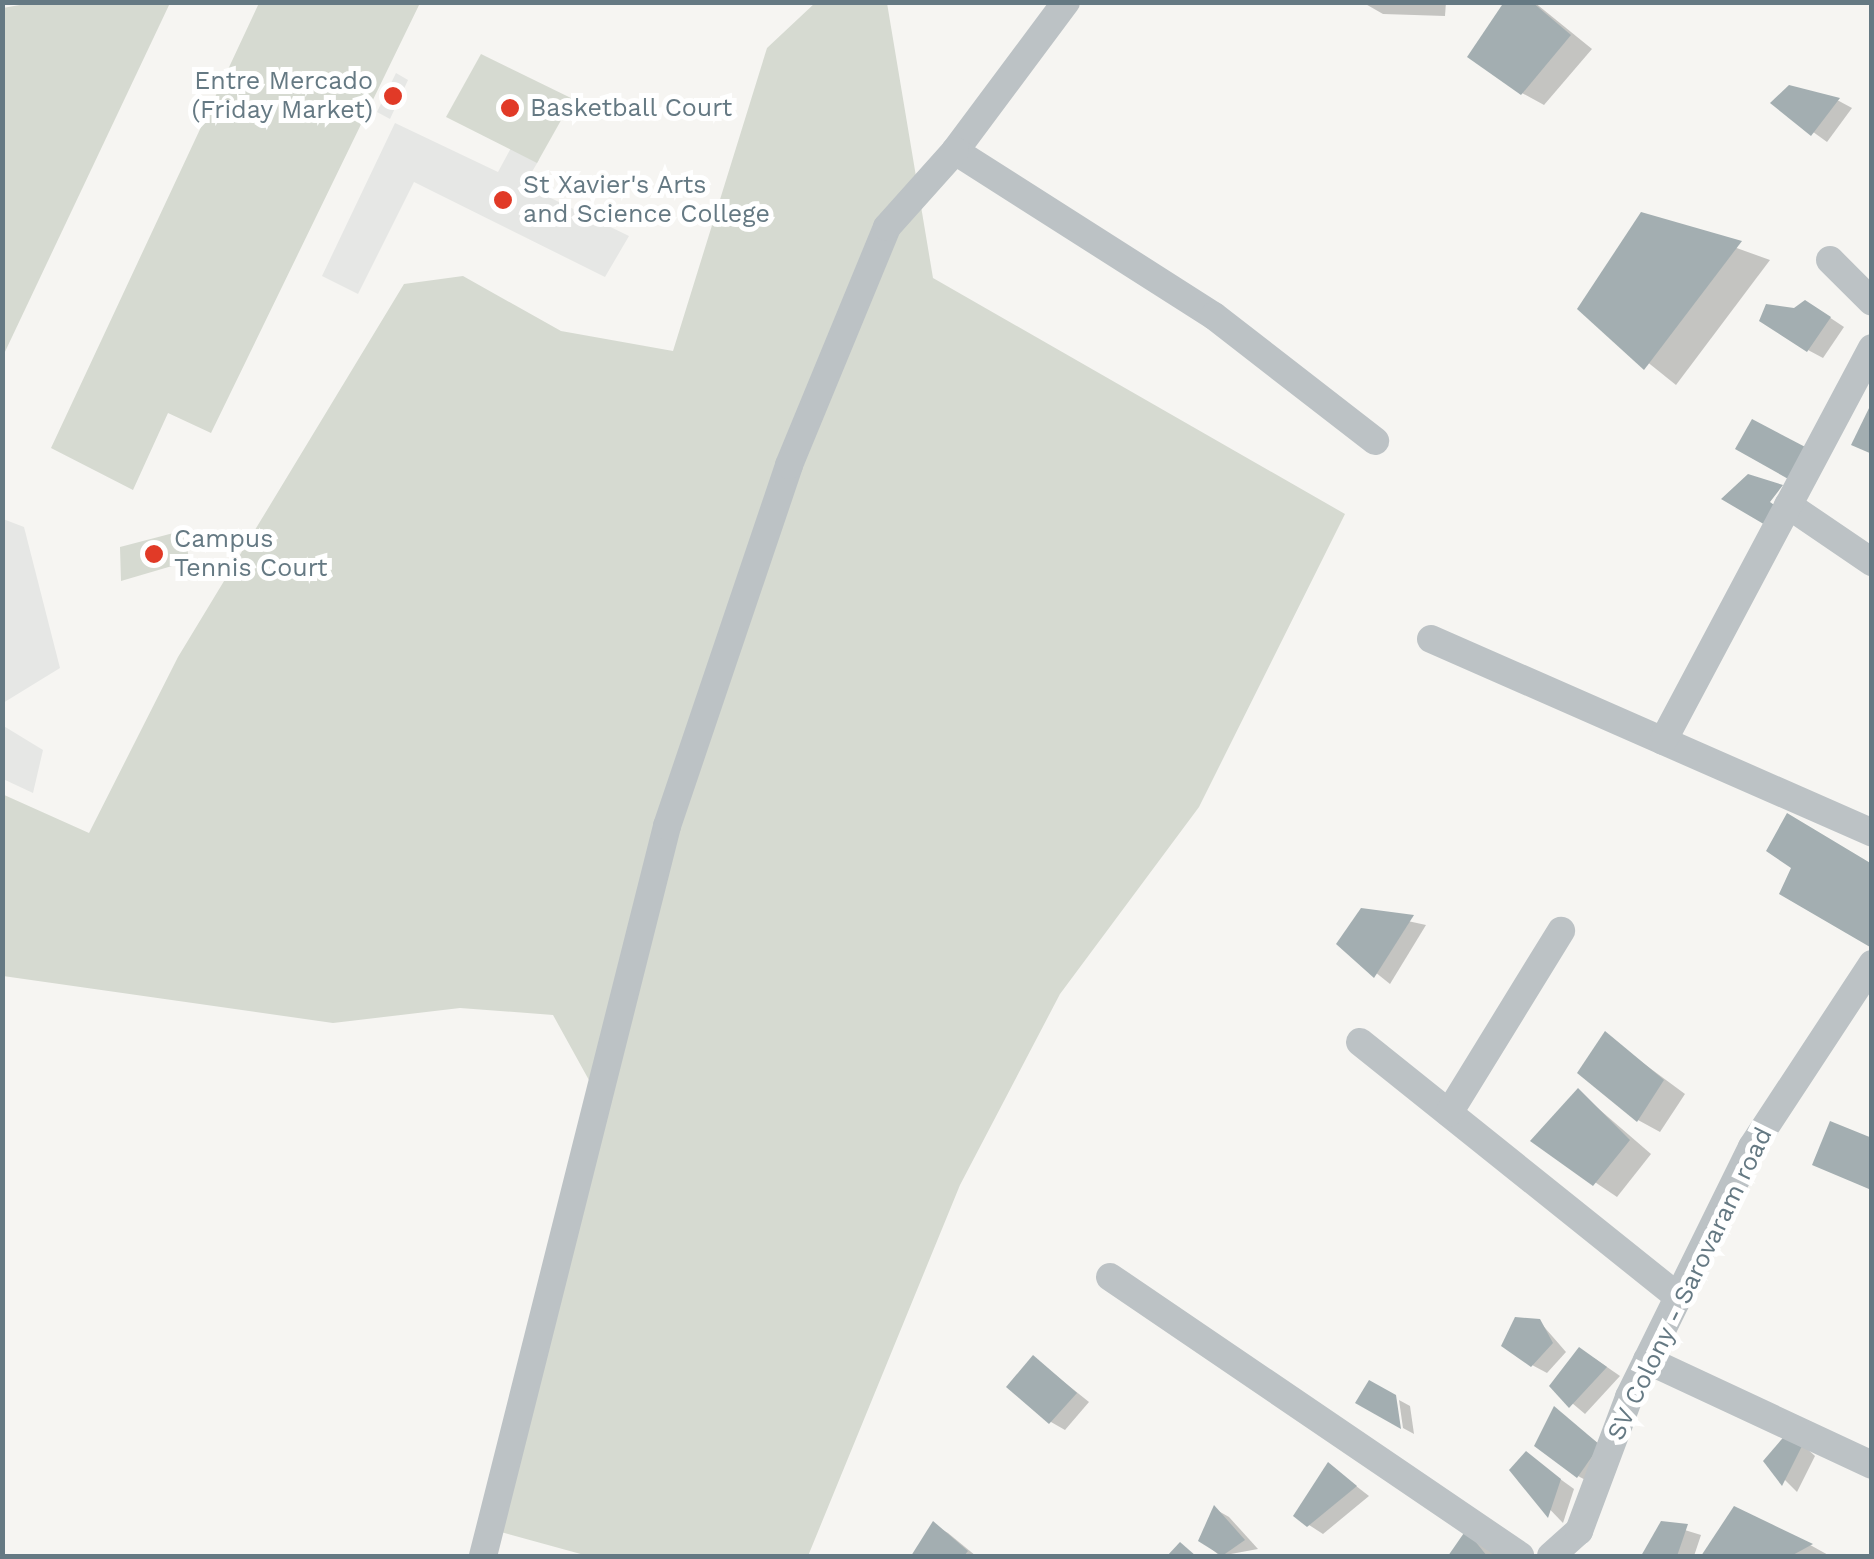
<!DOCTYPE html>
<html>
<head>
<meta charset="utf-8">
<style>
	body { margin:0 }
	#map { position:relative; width:1874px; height:1559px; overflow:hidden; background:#f6f5f2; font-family:"Work Sans",sans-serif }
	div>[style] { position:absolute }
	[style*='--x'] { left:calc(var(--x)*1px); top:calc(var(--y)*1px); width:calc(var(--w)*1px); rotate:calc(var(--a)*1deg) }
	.built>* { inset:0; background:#e6e7e5 }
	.green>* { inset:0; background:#d6dad1 }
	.shadow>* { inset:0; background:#0003 }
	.building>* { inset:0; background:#a3aeb1 }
	.minor>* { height:28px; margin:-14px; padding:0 14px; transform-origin:14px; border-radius:14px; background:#bcc2c5 }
	.dots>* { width:28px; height:28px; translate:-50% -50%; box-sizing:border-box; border:5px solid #fff; border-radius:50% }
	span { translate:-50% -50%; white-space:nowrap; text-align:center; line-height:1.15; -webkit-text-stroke:10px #fff; paint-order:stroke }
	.poi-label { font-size:25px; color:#657983 }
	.right { translate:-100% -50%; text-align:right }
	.left { translate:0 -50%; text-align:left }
	.street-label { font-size:25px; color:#657983 }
	.frame { position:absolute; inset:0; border:5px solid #657983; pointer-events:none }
</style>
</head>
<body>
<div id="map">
	<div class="built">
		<i style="clip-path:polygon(396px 73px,408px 80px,390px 119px,377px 112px)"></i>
		<i style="clip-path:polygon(395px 123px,498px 172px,512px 146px,539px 160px,524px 185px,629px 236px,605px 277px,414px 182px,358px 294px,322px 276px)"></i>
		<i style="clip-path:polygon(3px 519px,24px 527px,60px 668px,3px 703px)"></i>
		<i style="clip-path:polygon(2px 725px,43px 750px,33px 793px,3px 779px)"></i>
	</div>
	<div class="green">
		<i style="clip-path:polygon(36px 2px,170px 3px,3px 356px,3px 8px)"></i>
		<i style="clip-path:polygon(259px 3px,420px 3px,211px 433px,168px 413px,133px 490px,51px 448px)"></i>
		<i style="clip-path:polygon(815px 3px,887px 3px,933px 278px,1345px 514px,1199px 807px,1060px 994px,960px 1185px,808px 1556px,588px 1556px,490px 1529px,595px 1091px,553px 1015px,460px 1008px,333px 1023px,3px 976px,2px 794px,89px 833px,178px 657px,404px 284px,463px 276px,561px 331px,673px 351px,767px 48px)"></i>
		<i style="clip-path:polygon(481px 54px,573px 99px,537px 163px,446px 117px)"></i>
		<i style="clip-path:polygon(185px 530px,189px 561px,121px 581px,120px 547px)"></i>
	</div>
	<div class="shadow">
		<i style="clip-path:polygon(1362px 2px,1446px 2px,1445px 16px,1383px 14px)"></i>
		<i style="clip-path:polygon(1507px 2px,1534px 2px,1592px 49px,1544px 105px,1522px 93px)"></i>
		<i style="clip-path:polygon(1790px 88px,1839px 101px,1852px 108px,1827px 142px,1773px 103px)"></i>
		<i style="clip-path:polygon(1642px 214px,1770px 260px,1676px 385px,1580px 308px)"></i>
		<i style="clip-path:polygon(1820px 311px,1844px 327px,1823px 358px,1808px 350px)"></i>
		<i style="clip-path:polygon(1362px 911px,1426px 925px,1390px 984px,1340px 944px)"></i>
		<i style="clip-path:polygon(1605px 1035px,1685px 1094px,1660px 1132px,1638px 1120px)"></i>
		<i style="clip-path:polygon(1578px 1091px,1651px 1154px,1617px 1197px,1534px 1141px)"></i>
		<i style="clip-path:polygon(1872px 1141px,1872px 1190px,1815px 1164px)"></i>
		<i style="clip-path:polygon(1539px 1321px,1566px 1352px,1547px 1373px,1532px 1365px)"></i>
		<i style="clip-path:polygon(1034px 1358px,1089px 1402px,1065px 1430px,1051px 1422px)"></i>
		<i style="clip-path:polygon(1594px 1358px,1620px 1376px,1585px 1414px,1552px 1386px)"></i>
		<i style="clip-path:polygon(1399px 1400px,1410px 1406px,1414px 1434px,1403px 1428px)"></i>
		<i style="clip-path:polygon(1555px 1410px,1613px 1455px,1593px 1484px,1578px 1476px)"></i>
		<i style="clip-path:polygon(1802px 1444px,1815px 1456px,1797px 1492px,1766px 1461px)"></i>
		<i style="clip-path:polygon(1527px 1455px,1574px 1489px,1563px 1523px,1512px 1470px)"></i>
		<i style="clip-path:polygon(1329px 1465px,1369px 1496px,1323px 1534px,1309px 1525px)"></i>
		<i style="clip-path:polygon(1215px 1509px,1229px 1517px,1258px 1549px,1220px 1556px,1201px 1540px)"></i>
		<i style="clip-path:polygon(1735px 1509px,1812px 1546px,1830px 1556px,1704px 1556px)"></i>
		<i style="clip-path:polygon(1662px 1523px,1701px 1535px,1694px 1556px,1644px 1556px)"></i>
		<i style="clip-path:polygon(934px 1525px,948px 1533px,976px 1556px,914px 1556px)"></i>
		<i style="clip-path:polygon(1467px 1533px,1497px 1556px,1451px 1556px)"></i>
	</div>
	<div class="building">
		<i style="clip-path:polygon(1504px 2px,1532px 2px,1571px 35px,1521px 95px,1467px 57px)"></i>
		<i style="clip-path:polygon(1789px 85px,1840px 98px,1811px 136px,1770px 103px)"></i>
		<i style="clip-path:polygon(1641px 212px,1742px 241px,1644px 370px,1577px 309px)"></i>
		<i style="clip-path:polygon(1805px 300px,1831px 317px,1807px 352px,1759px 321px,1766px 304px,1794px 308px)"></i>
		<i style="clip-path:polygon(1872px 402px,1872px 454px,1851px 445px)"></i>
		<i style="clip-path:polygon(1752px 419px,1811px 450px,1790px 480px,1735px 449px)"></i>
		<i style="clip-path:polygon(1748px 474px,1783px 485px,1770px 502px,1781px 510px,1767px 526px,1721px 499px)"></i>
		<i style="clip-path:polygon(1787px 813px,1872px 864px,1870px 947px,1779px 894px,1791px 868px,1766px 851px)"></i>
		<i style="clip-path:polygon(1361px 908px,1414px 915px,1374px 978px,1336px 944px)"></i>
		<i style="clip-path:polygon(1605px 1031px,1664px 1080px,1637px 1122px,1577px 1073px)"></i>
		<i style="clip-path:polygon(1578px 1088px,1630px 1140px,1593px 1186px,1530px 1141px)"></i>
		<i style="clip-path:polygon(1830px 1121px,1872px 1138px,1869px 1189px,1812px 1165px)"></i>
		<i style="clip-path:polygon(1515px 1317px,1540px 1319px,1553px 1343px,1531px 1367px,1501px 1346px)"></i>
		<i style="clip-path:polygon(1579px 1347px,1607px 1367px,1569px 1408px,1549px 1386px)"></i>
		<i style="clip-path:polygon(1033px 1355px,1077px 1393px,1049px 1424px,1006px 1387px)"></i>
		<i style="clip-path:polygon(1369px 1380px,1396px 1395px,1401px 1429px,1355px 1403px)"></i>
		<i style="clip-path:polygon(1554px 1406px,1600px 1445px,1577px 1478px,1534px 1446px)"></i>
		<i style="clip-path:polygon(1787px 1433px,1802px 1446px,1782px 1486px,1763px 1461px)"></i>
		<i style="clip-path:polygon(1526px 1451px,1561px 1479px,1548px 1518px,1509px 1470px)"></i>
		<i style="clip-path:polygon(1328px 1462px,1357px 1486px,1307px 1527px,1293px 1516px)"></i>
		<i style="clip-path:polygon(1214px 1505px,1245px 1540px,1222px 1556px,1198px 1541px)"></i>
		<i style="clip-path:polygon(1734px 1506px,1813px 1544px,1791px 1556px,1701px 1556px)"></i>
		<i style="clip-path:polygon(933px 1521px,968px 1551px,964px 1556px,911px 1556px)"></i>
		<i style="clip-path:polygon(1661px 1521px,1688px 1524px,1677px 1556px,1641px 1556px)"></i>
		<i style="clip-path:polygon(1466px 1530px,1487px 1556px,1448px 1556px)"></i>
		<i style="clip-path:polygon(1180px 1542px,1196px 1556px,1167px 1556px)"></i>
	</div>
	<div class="minor">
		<i style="--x:1066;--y:2;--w:186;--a:126.7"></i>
		<i style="--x:955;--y:151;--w:307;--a:32.5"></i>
		<i style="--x:1214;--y:316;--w:204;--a:37.8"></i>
		<i style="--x:1830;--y:260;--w:59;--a:45"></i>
		<i style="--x:1788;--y:505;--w:102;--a:34.2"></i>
		<i style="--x:1431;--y:639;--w:482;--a:23.7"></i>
		<i style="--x:1663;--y:741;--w:445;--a:-62"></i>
		<i style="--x:1360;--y:1042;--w:408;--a:38.7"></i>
		<i style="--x:1449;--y:1113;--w:214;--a:-58.4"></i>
		<i style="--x:1110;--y:1277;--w:496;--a:34.2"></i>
		<i style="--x:1647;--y:1360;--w:248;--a:25"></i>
		<i style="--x:483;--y:1556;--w:753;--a:-75.85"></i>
		<i style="--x:667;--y:826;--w:381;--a:-71.3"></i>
		<i style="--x:789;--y:465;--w:257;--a:-67.6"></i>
		<i style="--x:887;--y:227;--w:102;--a:-48.2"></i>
		<i style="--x:1551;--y:1556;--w:38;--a:-42"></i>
		<i style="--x:1579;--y:1531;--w:143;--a:-69.5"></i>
		<i style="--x:1629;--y:1397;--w:279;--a:-63.8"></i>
		<i style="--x:1752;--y:1147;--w:219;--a:-56.7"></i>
	</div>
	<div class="dots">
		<i style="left:393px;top:96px;background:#e13a27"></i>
		<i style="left:510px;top:108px;background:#e13a27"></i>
		<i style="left:503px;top:200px;background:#e13a27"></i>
		<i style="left:154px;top:554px;background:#e13a27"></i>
	</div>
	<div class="poi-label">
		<span class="right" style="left:373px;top:96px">Entre Mercado<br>(Friday Market)</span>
		<span class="left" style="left:530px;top:108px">Basketball Court</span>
		<span class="left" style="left:523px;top:200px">St Xavier's Arts<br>and Science College</span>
		<span class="left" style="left:174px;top:554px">Campus<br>Tennis Court</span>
	</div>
	<div class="street-label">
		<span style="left:1690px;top:1284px;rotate:-64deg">SV Colony - Sarovaram road</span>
	</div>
	<div class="frame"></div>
</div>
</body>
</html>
